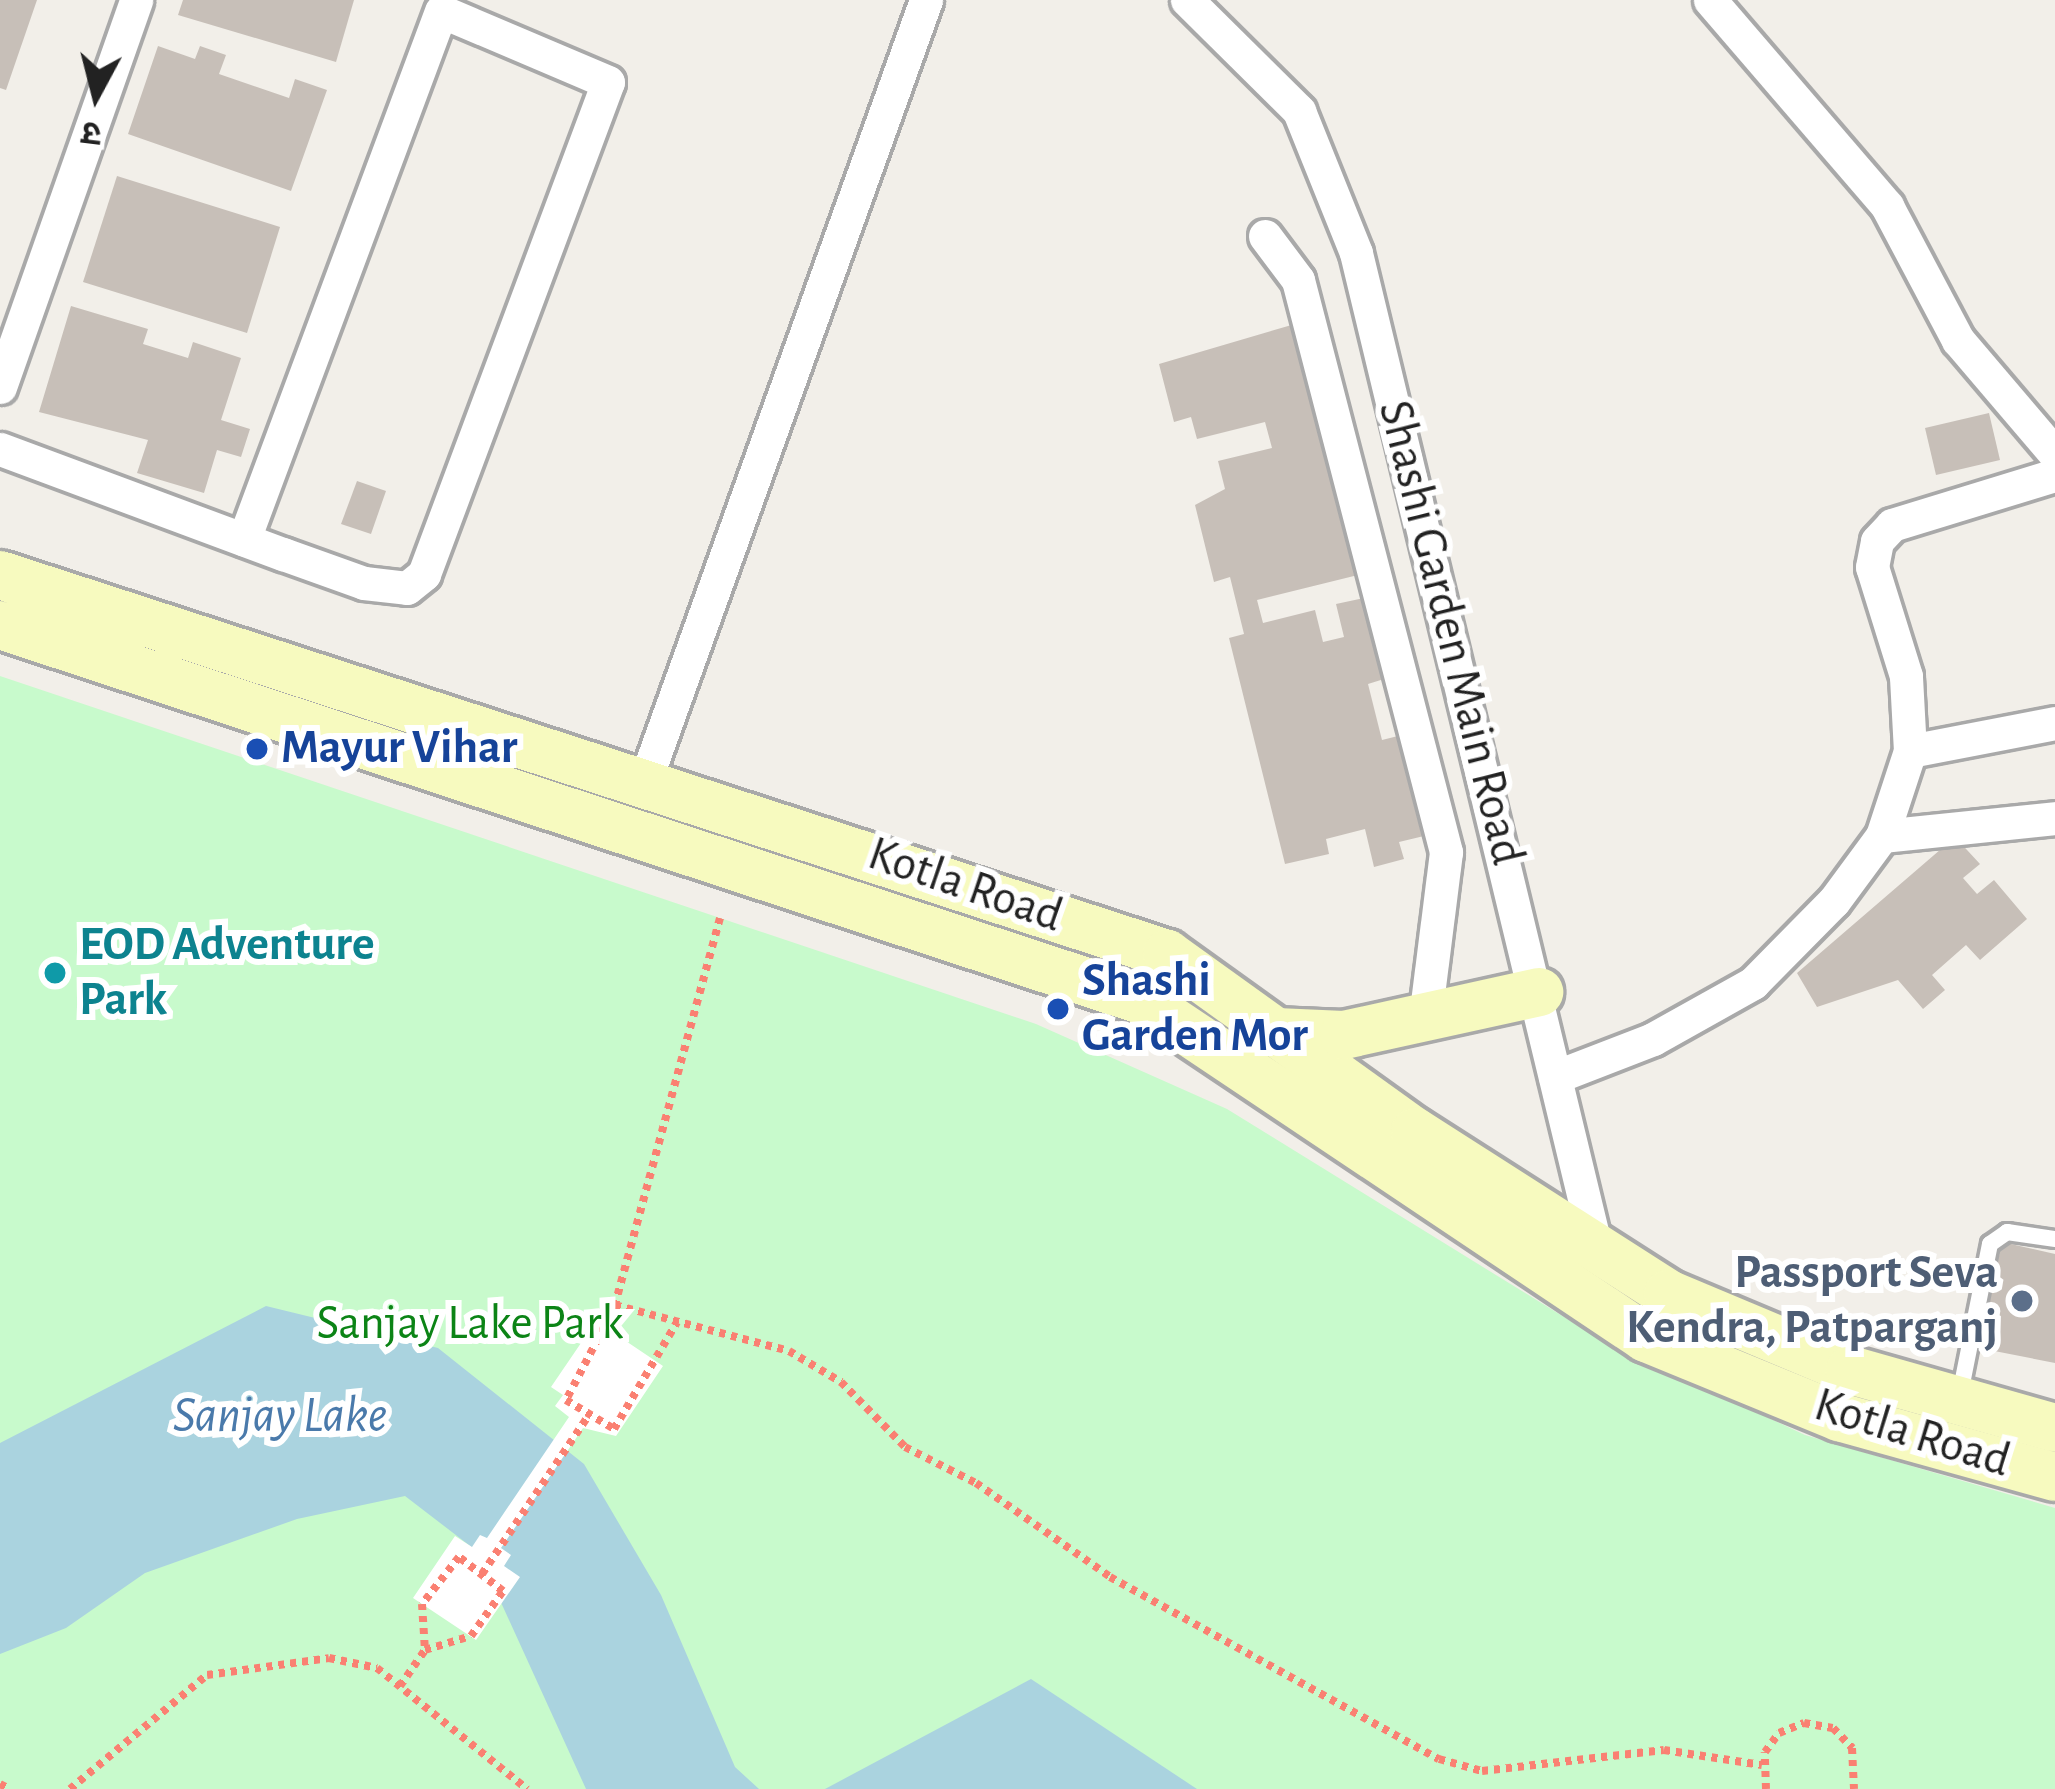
<!DOCTYPE html>
<html>
<head>
<meta charset="utf-8">
<style>
	body { margin:0 }
	#map { position:relative; width:2055px; height:1789px; overflow:hidden; background:#f2efe9; font-family:"Alegreya Sans","Noto Sans Devanagari",sans-serif }
	div>[style] { position:absolute }
	[style*='--x'] { left:calc(var(--x)*1px); top:calc(var(--y)*1px); width:calc(var(--w)*1px); rotate:calc(var(--a)*1deg) }
	.park>* { inset:0; background:#c8facc }
	.water>* { inset:0; background:#aad3df }
	.pier>* { inset:0; background:#fff }
	.building>* { inset:0; background:#c7bfb8 }
	.path>* { height:8px; margin-top:-4px; transform-origin:0; background:repeating-linear-gradient(90deg,#fa8072 0 6px,transparent 0 12px) }
	.roads { filter:drop-shadow(3px 0 #a9a9a9) drop-shadow(-3px 0 #a9a9a9) drop-shadow(0 3px #a9a9a9) drop-shadow(0 -3px #a9a9a9) }
	.lane>* { height:16px; margin:-8px; padding:0 8px; transform-origin:8px; border-radius:8px; background:#fff }
	.street>* { height:33px; margin:-16.5px; padding:0 16.5px; transform-origin:16.5px; border-radius:16.5px; background:#fff }
	.secondary>* { height:48px; margin:-24px; padding:0 24px; transform-origin:24px; border-radius:24px; background:#f7fabf }
	.dots>* { width:33px; height:33px; translate:-50% -50%; box-sizing:border-box; border:6px solid #fff; border-radius:50% }
	span { translate:-50% -50%; white-space:nowrap; text-align:center; line-height:1.15; -webkit-text-stroke:12px #fff; paint-order:stroke }
	.street-label { font-size:48px; color:#222 }
	.transit-label { font-size:48px; color:#164399; font-weight:700 }
	.left { translate:0 -50%; text-align:left }
	.culture-label { font-size:48px; color:#0d838f; font-weight:700 }
	.service-label { font-size:48px; color:#4e5e75; font-weight:700 }
	.right { translate:-100% -50%; text-align:right }
	.park-label { font-size:48px; color:#0c8416 }
	.water-label { font-size:51px; color:#4a7aab; font-style:italic }
	.north { position:absolute; left:36px; top:36px; width:120px; height:120px; -webkit-text-stroke:9px #fff; paint-order:stroke; rotate:187deg; font-size:33px; font-weight:700; line-height:48px; text-align:center; color:#222 }
	.north::after { content:''; display:block; margin:auto; width:42px; height:54px; background:#222; clip-path:polygon(50% 0,100% 100%,50% 72%,0 100%) }
</style>
</head>
<body>
<div id="map">
	<div class="park">
		<i style="clip-path:polygon(0 676px,1036px 1024px,1227px 1109px,1598px 1338px,1805px 1435px,2055px 1508px,2055px 1789px,0 1789px)"></i>
	</div>
	<div class="water">
		<i style="clip-path:polygon(266px 1306px,438px 1348px,584px 1464px,661px 1595px,735px 1767px,759px 1789px,586px 1789px,478px 1552px,405px 1496px,297px 1519px,145px 1573px,66px 1628px,0 1654px,0 1443px)"></i>
		<i style="clip-path:polygon(1031px 1679px,1197px 1789px,825px 1789px)"></i>
	</div>
	<div class="pier">
		<i style="clip-path:polygon(596px 1321px,663px 1366px,616px 1436px,583px 1428px,501px 1548px,511px 1555px,504px 1566px,520px 1577px,476px 1640px,413px 1598px,455px 1536px,472px 1547px,480px 1535px,487px 1538px,569px 1417px,555px 1406px,563px 1395px,551px 1387px)"></i>
	</div>
	<div class="building">
		<i style="clip-path:polygon(0 0,37px 0,6px 90px,0 88px)"></i>
		<i style="clip-path:polygon(183px 0,354px 0,336px 62px,178px 15px)"></i>
		<i style="clip-path:polygon(158px 46px,195px 59px,200px 46px,226px 55px,219px 74px,289px 98px,295px 79px,327px 90px,291px 191px,128px 134px)"></i>
		<i style="clip-path:polygon(117px 176px,280px 227px,247px 333px,83px 282px)"></i>
		<i style="clip-path:polygon(71px 306px,148px 329px,143px 344px,188px 358px,193px 342px,241px 358px,221px 420px,250px 429px,241px 457px,217px 450px,204px 493px,137px 473px,148px 440px,39px 412px)"></i>
		<i style="clip-path:polygon(1295px 324px,1358px 575px,1257px 600px,1263px 623px,1315px 610px,1323px 642px,1344px 637px,1336px 604px,1364px 598px,1384px 679px,1368px 684px,1382px 740px,1398px 736px,1424px 836px,1399px 842px,1404px 859px,1374px 867px,1365px 829px,1326px 839px,1329px 854px,1285px 864px,1229px 638px,1244px 634px,1230px 577px,1214px 582px,1195px 505px,1225px 489px,1218px 461px,1272px 448px,1265px 422px,1197px 439px,1191px 417px,1174px 422px,1159px 364px)"></i>
		<i style="clip-path:polygon(1989px 413px,2000px 460px,1936px 475px,1925px 428px)"></i>
		<i style="clip-path:polygon(357px 481px,386px 491px,371px 534px,341px 524px)"></i>
		<i style="clip-path:polygon(1955px 837px,1980px 864px,1963px 878px,1977px 894px,1994px 880px,2027px 919px,1980px 960px,1966px 945px,1932px 975px,1945px 990px,1923px 1009px,1898px 980px,1817px 1007px,1797px 973px)"></i>
		<i style="clip-path:polygon(2002px 1242px,2055px 1254px,2055px 1363px,1979px 1348px)"></i>
	</div>
	<div class="path">
		<i style="--x:720;--y:918;--w:401;--a:105.2"></i>
		<i style="--x:615;--y:1305;--w:180;--a:14.8"></i>
		<i style="--x:789;--y:1351;--w:61;--a:30.8"></i>
		<i style="--x:841;--y:1382;--w:91;--a:45.4"></i>
		<i style="--x:905;--y:1447;--w:80;--a:26.9"></i>
		<i style="--x:976;--y:1483;--w:164;--a:35"></i>
		<i style="--x:1110;--y:1577;--w:376;--a:29"></i>
		<i style="--x:1439;--y:1759;--w:45;--a:15.6"></i>
		<i style="--x:1482;--y:1771;--w:183;--a:-6.6"></i>
		<i style="--x:1664;--y:1750;--w:99;--a:8.7"></i>
		<i style="--x:615;--y:1306;--w:106;--a:117.5"></i>
		<i style="--x:566;--y:1400;--w:56;--a:31.1"></i>
		<i style="--x:614;--y:1429;--w:124;--a:-59.5"></i>
		<i style="--x:482;--y:1574;--w:192;--a:-56.1"></i>
		<i style="--x:400;--y:1686;--w:44;--a:-55.2"></i>
		<i style="--x:425;--y:1650;--w:48;--a:-16.9"></i>
		<i style="--x:471;--y:1636;--w:55;--a:-54.6"></i>
		<i style="--x:503;--y:1591;--w:56;--a:-142.3"></i>
		<i style="--x:459;--y:1557;--w:60;--a:128.2"></i>
		<i style="--x:422;--y:1604;--w:46;--a:86.3"></i>
		<i style="--x:0;--y:1784;--w:11;--a:27"></i>
		<i style="--x:70;--y:1789;--w:178;--a:-39.8"></i>
		<i style="--x:207;--y:1675;--w:123;--a:-7.9"></i>
		<i style="--x:329;--y:1658;--w:49;--a:11.8"></i>
		<i style="--x:377;--y:1668;--w:193;--a:38.9"></i>
		<i style="--x:1766;--y:1789;--w:37;--a:-92"></i>
		<i style="--x:1765;--y:1752;--w:24;--a:-54"></i>
		<i style="--x:1779;--y:1733;--w:27;--a:-22"></i>
		<i style="--x:1804;--y:1723;--w:29;--a:10"></i>
		<i style="--x:1833;--y:1728;--w:28;--a:46"></i>
		<i style="--x:1852;--y:1748;--w:41;--a:87.2"></i>
	</div>
	<div class="roads">
		<div class="lane">
			<i style="--x:1960;--y:1394;--w:153;--a:-78.7"></i>
			<i style="--x:1990;--y:1244;--w:21;--a:-35"></i>
			<i style="--x:2007;--y:1232;--w:49;--a:8.3"></i>
		</div>
		<div class="street">
			<i style="--x:1187;--y:0;--w:158;--a:44.7"></i>
			<i style="--x:1299;--y:111;--w:153;--a:68.1"></i>
			<i style="--x:1356;--y:253;--w:1032;--a:76.44"></i>
			<i style="--x:1710;--y:0;--w:272;--a:49.3"></i>
			<i style="--x:1887;--y:206;--w:152;--a:62.1"></i>
			<i style="--x:1958;--y:340;--w:150;--a:49.6"></i>
			<i style="--x:1265;--y:236;--w:55;--a:53.1"></i>
			<i style="--x:1298;--y:280;--w:591;--a:75.49"></i>
			<i style="--x:1446;--y:852;--w:168;--a:97.2"></i>
			<i style="--x:0;--y:387;--w:410;--a:-70.6"></i>
			<i style="--x:0;--y:449;--w:302;--a:20.4"></i>
			<i style="--x:283;--y:554;--w:86;--a:19.7"></i>
			<i style="--x:364;--y:583;--w:43;--a:6.6"></i>
			<i style="--x:407;--y:588;--w:22;--a:-39"></i>
			<i style="--x:424;--y:574;--w:525;--a:-69.5"></i>
			<i style="--x:608;--y:82;--w:181;--a:-157"></i>
			<i style="--x:441;--y:11;--w:564;--a:110.46"></i>
			<i style="--x:1910;--y:751;--w:148;--a:-10.9"></i>
			<i style="--x:645;--y:781;--w:830;--a:-70.21"></i>
			<i style="--x:1882;--y:836;--w:174;--a:-5.9"></i>
			<i style="--x:1555;--y:1077;--w:105;--a:-21.2"></i>
			<i style="--x:1653;--y:1039;--w:115;--a:-29.2"></i>
			<i style="--x:1753;--y:983;--w:115;--a:-45.4"></i>
			<i style="--x:1834;--y:901;--w:81;--a:-53.6"></i>
			<i style="--x:1882;--y:836;--w:89;--a:-71.8"></i>
			<i style="--x:1910;--y:751;--w:75;--a:-93.1"></i>
			<i style="--x:1906;--y:676;--w:114;--a:-107.3"></i>
			<i style="--x:1872;--y:567;--w:26;--a:-79"></i>
			<i style="--x:1877;--y:541;--w:22;--a:-47"></i>
			<i style="--x:1892;--y:525;--w:170;--a:-17.1"></i>
		</div>
		<div class="secondary">
			<i style="--x:0;--y:575;--w:1227;--a:17.99"></i>
			<i style="--x:1167;--y:954;--w:305;--a:35.7"></i>
			<i style="--x:1415;--y:1132;--w:300;--a:32.6"></i>
			<i style="--x:1668;--y:1294;--w:197;--a:22.7"></i>
			<i style="--x:1850;--y:1370;--w:213;--a:15.8"></i>
			<i style="--x:0;--y:625;--w:1201;--a:18.19"></i>
			<i style="--x:1141;--y:1000;--w:608;--a:33.79"></i>
			<i style="--x:1646;--y:1338;--w:209;--a:22.3"></i>
			<i style="--x:1839;--y:1417;--w:224;--a:15.5"></i>
			<i style="--x:1276;--y:1032;--w:68;--a:2.5"></i>
			<i style="--x:1344;--y:1035;--w:200;--a:-12.4"></i>
		</div>
	</div>
	<div class="dots">
		<i style="left:257px;top:749px;background:#1a4fb4"></i>
		<i style="left:55px;top:973px;background:#0f9aa8"></i>
		<i style="left:1058px;top:1009px;background:#1a4fb4"></i>
		<i style="left:2022px;top:1301px;background:#5c6f8a"></i>
	</div>
	<div class="street-label">
		<span style="left:1450px;top:633px;rotate:76deg">Shashi Garden Main Road</span>
		<span style="left:965px;top:886px;rotate:19deg">Kotla Road</span>
		<span style="left:1912px;top:1434px;rotate:17deg">Kotla Road</span>
	</div>
	<div class="transit-label">
		<span class="left" style="left:281px;top:749px">Mayur Vihar</span>
		<span class="left" style="left:1082px;top:1009px">Shashi<br>Garden Mor</span>
	</div>
	<div class="culture-label">
		<span class="left" style="left:79px;top:973px">EOD Adventure<br>Park</span>
	</div>
	<div class="service-label">
		<span class="right" style="left:1998px;top:1301px">Passport Seva<br>Kendra, Patparganj</span>
	</div>
	<div class="park-label">
		<span style="left:470px;top:1325px">Sanjay Lake Park</span>
	</div>
	<div class="water-label">
		<span style="left:280px;top:1416px">Sanjay Lake</span>
	</div>
	<div class="north">उ</div>
</div>
</body>
</html>
